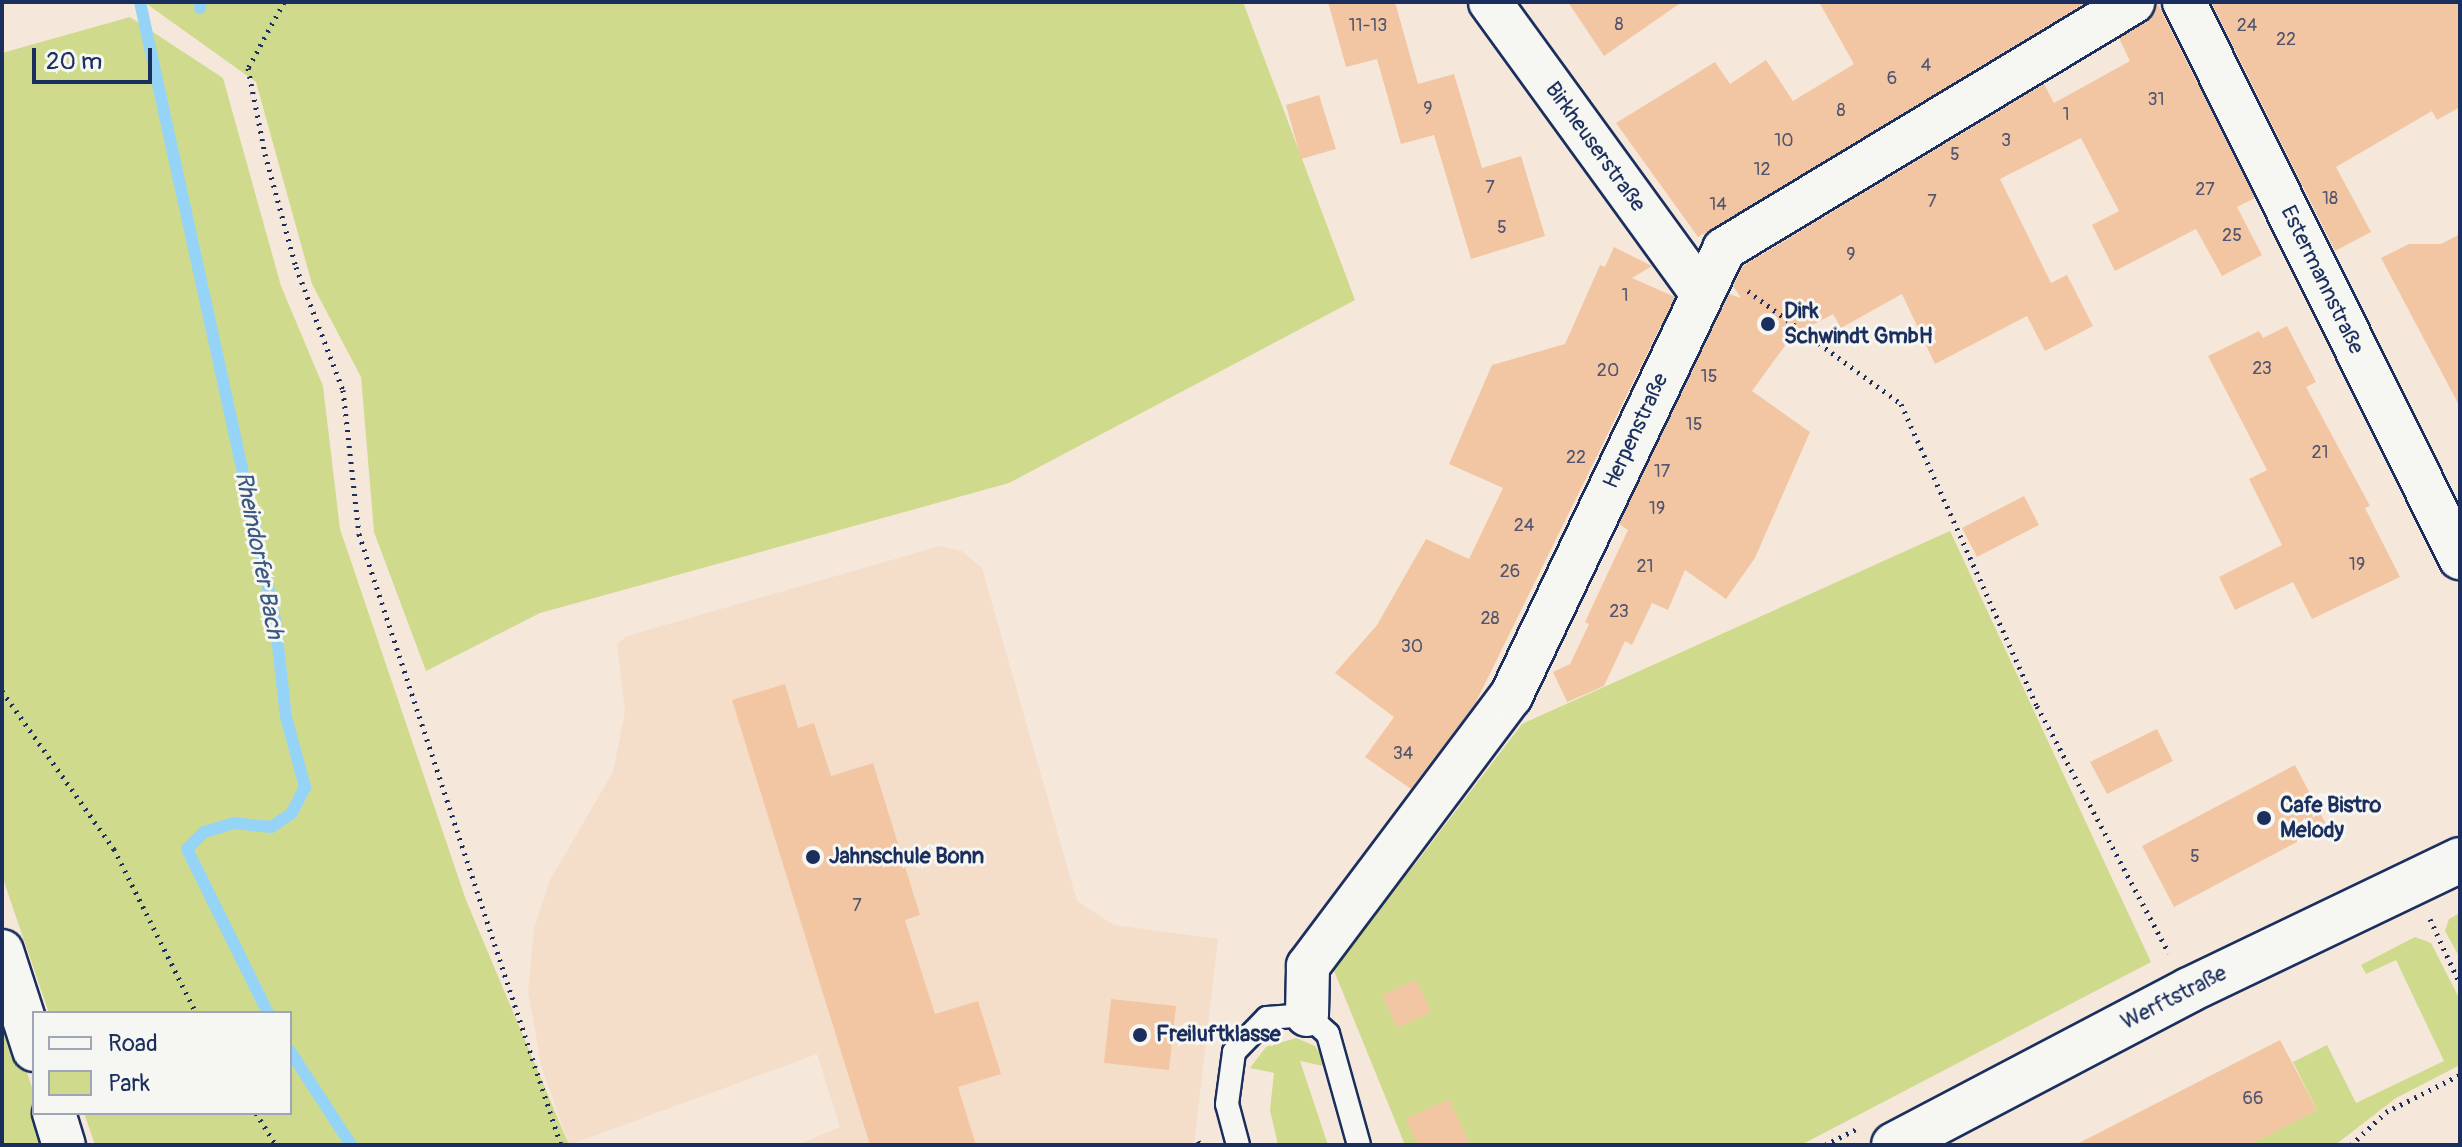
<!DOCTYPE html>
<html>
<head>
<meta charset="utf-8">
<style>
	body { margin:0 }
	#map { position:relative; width:2462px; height:1147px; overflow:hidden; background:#f5e8da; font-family:Pangolin,sans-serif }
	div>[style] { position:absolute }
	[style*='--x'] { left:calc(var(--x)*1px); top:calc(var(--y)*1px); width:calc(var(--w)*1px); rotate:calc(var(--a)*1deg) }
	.built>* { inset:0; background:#f4deca }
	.green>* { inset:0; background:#cfda8d }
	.stream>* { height:12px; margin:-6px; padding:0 6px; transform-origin:6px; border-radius:6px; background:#96d4f7 }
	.building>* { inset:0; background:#f3c6a3 }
	.path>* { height:5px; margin-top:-2.5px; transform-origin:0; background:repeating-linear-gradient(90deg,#1b2f5e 0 2px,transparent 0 8px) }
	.roads { filter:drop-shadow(2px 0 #1b2f5e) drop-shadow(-2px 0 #1b2f5e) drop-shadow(0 2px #1b2f5e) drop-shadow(0 -2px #1b2f5e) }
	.service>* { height:22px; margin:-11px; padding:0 11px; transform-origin:11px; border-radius:11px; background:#f6f6f2 }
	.minor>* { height:42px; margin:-21px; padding:0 21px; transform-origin:21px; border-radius:21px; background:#f6f6f2 }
	.tertiary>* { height:44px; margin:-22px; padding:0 22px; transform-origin:22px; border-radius:22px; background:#f6f6f2 }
	.dots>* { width:22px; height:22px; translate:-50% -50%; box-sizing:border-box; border:4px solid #f6f6f2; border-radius:50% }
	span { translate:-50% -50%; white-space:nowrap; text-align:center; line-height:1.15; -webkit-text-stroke:6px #f6f6f2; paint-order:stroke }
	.number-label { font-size:18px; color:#51556f }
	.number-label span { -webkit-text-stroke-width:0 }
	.street-label { font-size:22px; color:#1b2f5e }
	.poi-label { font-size:22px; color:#1b2f5e; font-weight:700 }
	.left { translate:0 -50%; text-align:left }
	.water-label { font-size:24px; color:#3a5884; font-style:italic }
	.frame { position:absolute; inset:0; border:4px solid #1b2f5e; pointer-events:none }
	.legend { position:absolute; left:32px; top:1011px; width:260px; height:104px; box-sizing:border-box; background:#f6f6f2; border:2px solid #9ea6b7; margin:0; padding:10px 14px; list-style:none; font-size:24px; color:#1b2f5e }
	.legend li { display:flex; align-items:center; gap:16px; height:40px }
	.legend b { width:40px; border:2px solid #9ea6b7 }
	.scale { position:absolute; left:32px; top:48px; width:120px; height:36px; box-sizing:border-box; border:4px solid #1b2f5e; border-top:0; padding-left:10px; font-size:24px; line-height:28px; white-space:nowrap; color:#1b2f5e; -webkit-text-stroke:6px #f6f6f2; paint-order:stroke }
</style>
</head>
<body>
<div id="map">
	<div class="built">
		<i style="clip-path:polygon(940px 546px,962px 551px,982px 568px,1077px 901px,1114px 925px,1218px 939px,1194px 1145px,797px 1145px,840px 1127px,817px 1054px,569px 1145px,541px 1065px,528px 991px,534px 928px,550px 880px,613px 772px,625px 711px,617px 644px,627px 636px)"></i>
	</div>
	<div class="green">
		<i style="clip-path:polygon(144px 2px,1243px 2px,1355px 300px,1009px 483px,540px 613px,426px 671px,374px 532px,361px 377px,312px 284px,256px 82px)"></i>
		<i style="clip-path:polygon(130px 17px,223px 78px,281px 286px,323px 386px,340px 529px,466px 900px,569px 1145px,95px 1145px,84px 1113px,290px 1113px,290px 1013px,49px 1013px,2px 876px,2px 53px)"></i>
		<i style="clip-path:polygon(1950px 531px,2151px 962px,1801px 1145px,1405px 1145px,1328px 956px,1372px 899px,1397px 885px,1416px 863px,1522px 724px)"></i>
		<i style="clip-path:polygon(2460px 913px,2460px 958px,2445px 931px,2449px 919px)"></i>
		<i style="clip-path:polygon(2415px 937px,2431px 943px,2460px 1000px,2460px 1065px,2396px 1098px,2335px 1145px,2245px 1145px,2317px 1110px,2293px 1062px,2327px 1045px,2356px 1103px,2444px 1061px,2396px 960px,2366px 974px,2361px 965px)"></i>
		<i style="clip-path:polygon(2px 993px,34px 1094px,34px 1113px,50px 1145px,2px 1145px)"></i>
		<i style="clip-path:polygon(1296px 1038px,1315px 1046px,1328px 1067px,1300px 1061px,1328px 1145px,1278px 1145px,1270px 1110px,1274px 1073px,1250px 1068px,1266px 1047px)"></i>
	</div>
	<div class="stream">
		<i style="--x:140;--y:2;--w:632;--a:77.66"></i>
		<i style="--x:275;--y:619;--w:99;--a:83.6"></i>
		<i style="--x:286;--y:717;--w:73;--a:74.8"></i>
		<i style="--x:305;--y:787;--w:29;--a:117"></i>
		<i style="--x:292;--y:813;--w:25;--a:146"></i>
		<i style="--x:271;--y:827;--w:37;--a:-174"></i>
		<i style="--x:234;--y:823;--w:31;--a:163"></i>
		<i style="--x:204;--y:832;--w:24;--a:135"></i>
		<i style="--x:187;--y:849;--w:183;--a:63.7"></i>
		<i style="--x:200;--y:8;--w:6;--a:-81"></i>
		<i style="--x:290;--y:1051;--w:112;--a:57"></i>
	</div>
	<div class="building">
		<i style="clip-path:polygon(1328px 2px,1395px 2px,1418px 84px,1454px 74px,1482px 168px,1521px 156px,1545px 236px,1471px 259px,1434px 135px,1401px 144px,1377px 59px,1346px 67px)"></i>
		<i style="clip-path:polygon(1568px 2px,1682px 2px,1604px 56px)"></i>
		<i style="clip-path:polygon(1819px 2px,2087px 2px,1698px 237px,1616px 123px,1715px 62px,1730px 84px,1766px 60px,1793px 101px,1854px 64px)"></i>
		<i style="clip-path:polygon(2157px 2px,2255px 198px,2237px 207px,2262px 255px,2222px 276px,2196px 229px,2115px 271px,2092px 225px,2119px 211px,2081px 138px,2000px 179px,2051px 283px,2067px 275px,2093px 326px,2045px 351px,2027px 316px,1935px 364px,1902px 294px,1841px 328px,1833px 314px,1792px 336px,1752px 391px,1810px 432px,1755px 558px,1726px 599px,1685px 570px,1668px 610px,1652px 603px,1632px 645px,1625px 641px,1604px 686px,1567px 702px,1553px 672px,1570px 664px,1589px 624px,1585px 622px,1628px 530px,1619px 524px,1729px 294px,1741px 298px,1733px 286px,1743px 266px,2044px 84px,2054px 103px,2130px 61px,2119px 38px,2146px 22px)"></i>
		<i style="clip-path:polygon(2211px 2px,2460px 2px,2460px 107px,2437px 120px,2432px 111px,2336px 167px,2371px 232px,2335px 251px)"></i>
		<i style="clip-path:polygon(1319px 95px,1336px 149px,1301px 159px,1286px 105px)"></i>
		<i style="clip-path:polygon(2460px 234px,2460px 407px,2381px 258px,2409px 244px,2441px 244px)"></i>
		<i style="clip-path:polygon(1614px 247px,1652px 266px,1632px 278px,1675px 297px,1475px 704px,1411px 789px,1365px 757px,1394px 717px,1335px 673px,1377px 625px,1426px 539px,1469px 559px,1503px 488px,1449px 464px,1492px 365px,1565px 344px,1600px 265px,1605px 267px)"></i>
		<i style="clip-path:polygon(2287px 326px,2316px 382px,2306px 387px,2370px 506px,2365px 508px,2400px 577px,2312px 619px,2293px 582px,2235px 610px,2219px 577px,2282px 545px,2249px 479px,2267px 470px,2208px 356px,2259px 331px,2263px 338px)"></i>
		<i style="clip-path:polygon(2024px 496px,2039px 525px,1977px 557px,1962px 528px)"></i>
		<i style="clip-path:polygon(785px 684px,798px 728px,814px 723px,831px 776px,873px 763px,920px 915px,905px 920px,935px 1014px,978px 1001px,1001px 1074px,958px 1087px,976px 1145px,870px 1145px,732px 700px)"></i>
		<i style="clip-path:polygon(2157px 729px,2173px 761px,2107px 794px,2090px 762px)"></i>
		<i style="clip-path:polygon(2295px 765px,2327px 826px,2174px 907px,2142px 846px)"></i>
		<i style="clip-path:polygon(1416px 980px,1431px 1012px,1397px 1028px,1382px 995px)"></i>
		<i style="clip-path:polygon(1111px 999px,1176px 1006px,1169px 1070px,1104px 1063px)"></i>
		<i style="clip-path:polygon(2280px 1040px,2317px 1110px,2249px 1145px,2075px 1145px)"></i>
		<i style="clip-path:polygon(1449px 1099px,1470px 1145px,1418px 1145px,1406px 1119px)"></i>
	</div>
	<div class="path">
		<i style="--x:284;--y:2;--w:75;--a:118.6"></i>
		<i style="--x:248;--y:68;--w:88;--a:78.8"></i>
		<i style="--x:265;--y:154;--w:117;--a:74.7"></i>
		<i style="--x:296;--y:267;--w:132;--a:69.1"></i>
		<i style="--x:343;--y:390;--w:145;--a:83.7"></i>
		<i style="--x:359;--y:534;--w:644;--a:71.71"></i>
		<i style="--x:1748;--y:291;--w:190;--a:36.4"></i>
		<i style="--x:1901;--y:404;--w:331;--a:65.8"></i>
		<i style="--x:2037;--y:706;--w:280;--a:61.9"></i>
		<i style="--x:2;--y:691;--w:194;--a:54.7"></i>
		<i style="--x:114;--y:849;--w:183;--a:63.4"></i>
		<i style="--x:2430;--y:919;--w:72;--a:65.2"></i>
		<i style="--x:256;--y:1113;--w:38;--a:58"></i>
		<i style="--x:1198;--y:1141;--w:4;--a:63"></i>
		<i style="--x:1825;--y:1145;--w:35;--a:-27"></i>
		<i style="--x:2351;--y:1145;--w:48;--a:-43.3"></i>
		<i style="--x:2386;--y:1112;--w:83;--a:-26.6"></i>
	</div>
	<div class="roads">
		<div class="service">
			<i style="--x:1238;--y:1145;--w:42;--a:-105"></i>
			<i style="--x:1227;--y:1104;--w:52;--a:-82.3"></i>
			<i style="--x:1234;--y:1052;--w:47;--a:-45.9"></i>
			<i style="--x:1267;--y:1018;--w:40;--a:-4.3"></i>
			<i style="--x:1307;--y:1015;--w:28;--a:42"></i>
			<i style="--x:1328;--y:1034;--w:115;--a:74.4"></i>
		</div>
		<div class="minor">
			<i style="--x:1490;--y:2;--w:357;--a:54"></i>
			<i style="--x:2184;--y:2;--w:621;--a:63.6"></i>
			<i style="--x:2;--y:951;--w:104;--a:72.1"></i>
			<i style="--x:1307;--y:1015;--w:49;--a:-88.8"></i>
			<i style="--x:1308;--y:966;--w:338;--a:-53.1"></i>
			<i style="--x:1511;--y:696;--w:495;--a:-64.5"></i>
			<i style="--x:1724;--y:249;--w:478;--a:-31.1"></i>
			<i style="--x:54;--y:1113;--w:34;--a:73"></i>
		</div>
		<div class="tertiary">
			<i style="--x:1894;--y:1145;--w:333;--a:-27.7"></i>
			<i style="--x:2189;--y:990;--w:301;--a:-25.6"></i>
		</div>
	</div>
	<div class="dots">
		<i style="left:1768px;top:324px;background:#1b2f5e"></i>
		<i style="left:2264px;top:818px;background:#1b2f5e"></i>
		<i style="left:813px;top:857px;background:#1b2f5e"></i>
		<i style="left:1140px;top:1035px;background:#1b2f5e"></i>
	</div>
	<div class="number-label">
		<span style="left:1619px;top:25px">8</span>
		<span style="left:1368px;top:26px">11-13</span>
		<span style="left:2247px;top:26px">24</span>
		<span style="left:2286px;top:40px">22</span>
		<span style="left:1926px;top:66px">4</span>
		<span style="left:1892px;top:79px">6</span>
		<span style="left:2156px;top:100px">31</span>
		<span style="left:1428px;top:109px">9</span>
		<span style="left:1841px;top:111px">8</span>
		<span style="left:2066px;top:115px">1</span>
		<span style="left:1784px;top:141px">10</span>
		<span style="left:2006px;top:141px">3</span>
		<span style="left:1955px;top:155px">5</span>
		<span style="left:1762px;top:170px">12</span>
		<span style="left:1490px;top:188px">7</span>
		<span style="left:2205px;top:190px">27</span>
		<span style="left:2330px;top:199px">18</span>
		<span style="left:1932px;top:202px">7</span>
		<span style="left:1718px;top:205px">14</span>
		<span style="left:1502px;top:228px">5</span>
		<span style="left:2232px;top:236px">25</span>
		<span style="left:1851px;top:255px">9</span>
		<span style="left:1625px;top:296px">1</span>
		<span style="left:2262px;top:369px">23</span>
		<span style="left:1608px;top:371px">20</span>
		<span style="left:1709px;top:377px">15</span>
		<span style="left:1694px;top:425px">15</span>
		<span style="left:2320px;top:453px">21</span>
		<span style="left:1576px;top:458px">22</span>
		<span style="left:1662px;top:472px">17</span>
		<span style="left:1657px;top:509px">19</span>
		<span style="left:1524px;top:526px">24</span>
		<span style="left:2357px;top:565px">19</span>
		<span style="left:1645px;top:567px">21</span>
		<span style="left:1510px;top:572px">26</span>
		<span style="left:1619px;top:612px">23</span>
		<span style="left:1490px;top:619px">28</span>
		<span style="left:1412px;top:647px">30</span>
		<span style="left:1403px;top:754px">34</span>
		<span style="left:2195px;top:857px">5</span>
		<span style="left:857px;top:906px">7</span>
		<span style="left:2253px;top:1099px">66</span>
	</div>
	<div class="street-label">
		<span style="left:1595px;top:147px;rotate:54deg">Birkheuserstraße</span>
		<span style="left:2322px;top:280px;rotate:64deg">Estermannstraße</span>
		<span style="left:1636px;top:431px;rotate:-65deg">Herpenstraße</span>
		<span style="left:2174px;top:998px;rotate:-27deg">Werftstraße</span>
	</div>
	<div class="poi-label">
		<span class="left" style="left:1784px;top:324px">Dirk<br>Schwindt GmbH</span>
		<span class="left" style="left:2280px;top:818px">Cafe Bistro<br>Melody</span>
		<span class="left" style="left:829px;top:857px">Jahnschule Bonn</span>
		<span class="left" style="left:1156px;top:1035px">Freiluftklasse</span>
	</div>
	<div class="water-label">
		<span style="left:259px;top:555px;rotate:79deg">Rheindorfer Bach</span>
	</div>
	<div class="frame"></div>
	<ul class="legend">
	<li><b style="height:10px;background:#f6f6f2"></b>Road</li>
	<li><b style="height:22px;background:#cfda8d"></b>Park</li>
	</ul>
	<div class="scale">20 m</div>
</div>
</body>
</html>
